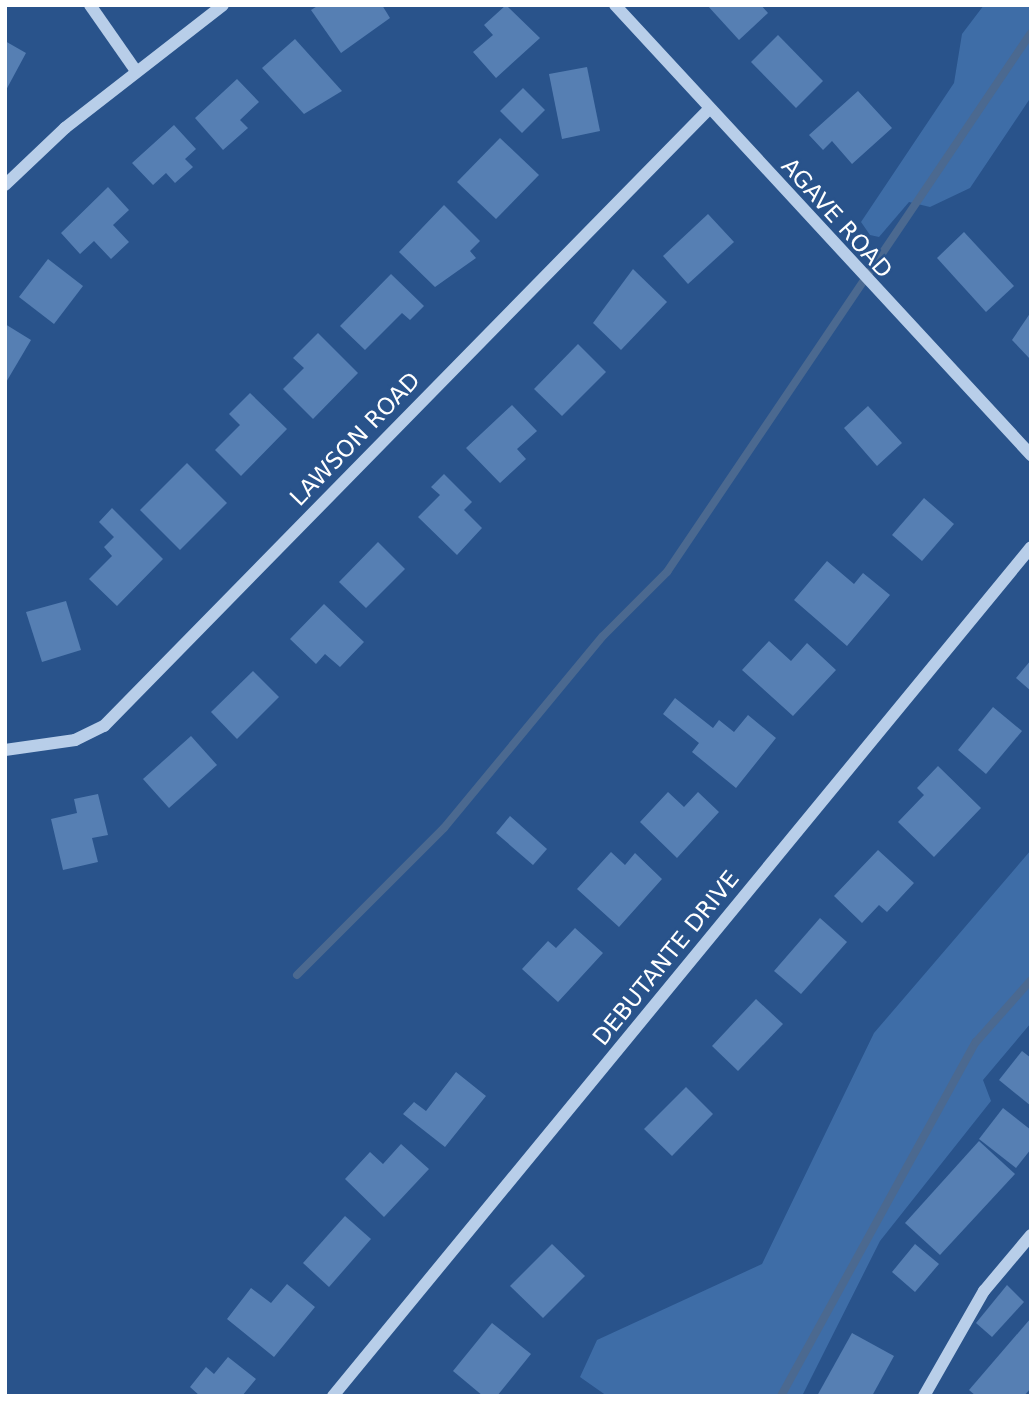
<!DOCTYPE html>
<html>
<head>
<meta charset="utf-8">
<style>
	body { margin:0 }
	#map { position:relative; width:1036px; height:1401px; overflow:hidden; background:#29538b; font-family:"DejaVu Sans",sans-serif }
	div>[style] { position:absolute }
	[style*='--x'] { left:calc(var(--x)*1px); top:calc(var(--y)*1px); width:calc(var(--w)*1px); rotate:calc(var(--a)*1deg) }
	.green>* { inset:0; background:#3e6da7 }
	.stream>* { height:8px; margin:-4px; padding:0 4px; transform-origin:4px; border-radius:4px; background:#4b6990 }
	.building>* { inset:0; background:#567fb3 }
	.minor>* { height:12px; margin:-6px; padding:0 6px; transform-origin:6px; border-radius:6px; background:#b8cee9 }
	span { translate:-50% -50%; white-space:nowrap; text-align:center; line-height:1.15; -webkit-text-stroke:5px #29538b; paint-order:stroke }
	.street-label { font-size:23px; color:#fff }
	.frame { position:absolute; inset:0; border:7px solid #fff; pointer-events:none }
</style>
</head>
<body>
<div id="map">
	<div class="green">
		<i style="clip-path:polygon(984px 5px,1031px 5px,1031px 97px,970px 188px,930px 207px,909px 202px,879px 237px,870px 235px,861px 222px,954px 83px,962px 34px)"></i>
		<i style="clip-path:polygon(1031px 850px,1031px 1023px,983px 1080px,991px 1101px,880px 1241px,802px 1396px,607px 1396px,580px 1377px,597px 1340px,762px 1264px,874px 1033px)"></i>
	</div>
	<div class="stream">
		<i style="--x:297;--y:975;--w:208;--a:-45"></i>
		<i style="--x:444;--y:828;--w:249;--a:-50.4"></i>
		<i style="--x:603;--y:636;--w:91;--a:-45"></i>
		<i style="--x:667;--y:572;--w:650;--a:-55.97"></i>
		<i style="--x:781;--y:1396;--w:404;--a:-61.2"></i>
		<i style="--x:976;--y:1042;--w:83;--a:-48.4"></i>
	</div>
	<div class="building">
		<i style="clip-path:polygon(319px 5px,382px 5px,390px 18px,341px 53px,311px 10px)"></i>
		<i style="clip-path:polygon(506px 5px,540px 38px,496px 78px,473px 52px,493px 35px,484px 25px)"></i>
		<i style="clip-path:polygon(707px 5px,761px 5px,768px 13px,739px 40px)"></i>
		<i style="clip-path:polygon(778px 35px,823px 81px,796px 108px,751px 62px)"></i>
		<i style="clip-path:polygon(295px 39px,342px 91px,304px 114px,262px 68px)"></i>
		<i style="clip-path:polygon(5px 41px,26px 53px,5px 92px)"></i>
		<i style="clip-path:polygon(587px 67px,600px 131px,562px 139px,549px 74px)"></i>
		<i style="clip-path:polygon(237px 79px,259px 102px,240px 120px,248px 128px,223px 150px,195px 118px)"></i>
		<i style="clip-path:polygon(523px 88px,545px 110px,522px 133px,500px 111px)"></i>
		<i style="clip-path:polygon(858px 91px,892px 128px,852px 164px,832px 141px,823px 150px,809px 135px)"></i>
		<i style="clip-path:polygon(174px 125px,196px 149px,185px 159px,193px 167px,175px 183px,166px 173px,153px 185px,132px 163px)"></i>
		<i style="clip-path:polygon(500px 138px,539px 175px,496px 219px,457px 182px)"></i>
		<i style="clip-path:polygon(108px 187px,129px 210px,113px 225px,129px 242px,111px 259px,94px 241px,80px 254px,61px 233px)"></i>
		<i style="clip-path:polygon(444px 205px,480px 241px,470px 251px,476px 258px,435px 287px,399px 252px)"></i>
		<i style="clip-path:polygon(708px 214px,734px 242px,688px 284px,663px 256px)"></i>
		<i style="clip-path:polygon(964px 232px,1014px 286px,986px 312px,937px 258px)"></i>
		<i style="clip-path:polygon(48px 259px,83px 286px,54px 324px,19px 297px)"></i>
		<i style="clip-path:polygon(633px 269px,667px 302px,621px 350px,593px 323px)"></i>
		<i style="clip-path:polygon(391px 274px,424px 306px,410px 320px,402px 313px,365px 350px,340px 326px)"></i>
		<i style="clip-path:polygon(1031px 312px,1031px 360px,1012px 340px)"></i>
		<i style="clip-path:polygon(5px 324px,31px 340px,5px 384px)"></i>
		<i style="clip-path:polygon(318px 333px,358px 373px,313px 419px,283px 389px,304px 368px,293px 358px)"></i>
		<i style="clip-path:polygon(578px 344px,606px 372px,562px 416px,534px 389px)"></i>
		<i style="clip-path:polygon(250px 393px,287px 429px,241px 476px,215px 450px,240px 425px,229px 414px)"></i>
		<i style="clip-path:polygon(512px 405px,537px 431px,517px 449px,526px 459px,500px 483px,466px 448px)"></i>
		<i style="clip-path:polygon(868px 406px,902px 443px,877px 466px,844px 428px)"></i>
		<i style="clip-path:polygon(187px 463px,227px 503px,180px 550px,140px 510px)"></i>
		<i style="clip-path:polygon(444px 474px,472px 502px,464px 510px,482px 528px,457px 555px,418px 517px,440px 495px,431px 487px)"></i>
		<i style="clip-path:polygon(924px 498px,954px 524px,922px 561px,892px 535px)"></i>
		<i style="clip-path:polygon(112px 508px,163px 559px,117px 606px,89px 579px,112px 556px,104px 547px,114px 537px,99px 522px)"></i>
		<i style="clip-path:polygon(378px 542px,405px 569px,366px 608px,339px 582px)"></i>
		<i style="clip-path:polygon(827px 561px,854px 584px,863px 573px,890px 595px,847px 646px,794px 600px)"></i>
		<i style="clip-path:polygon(66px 601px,81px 650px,42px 662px,26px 612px)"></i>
		<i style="clip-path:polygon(324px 604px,364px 642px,340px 667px,325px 654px,316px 664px,290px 639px)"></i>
		<i style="clip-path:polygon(769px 641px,791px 661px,807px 643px,836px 670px,793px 716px,742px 670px)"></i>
		<i style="clip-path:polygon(1031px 660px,1031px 691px,1016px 678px)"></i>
		<i style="clip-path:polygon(253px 671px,279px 697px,237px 739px,211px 712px)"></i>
		<i style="clip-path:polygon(675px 698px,713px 728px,719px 720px,734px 732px,748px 715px,776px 738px,736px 788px,692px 752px,699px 743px,663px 714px)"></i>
		<i style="clip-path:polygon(993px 707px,1022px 731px,986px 774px,958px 750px)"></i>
		<i style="clip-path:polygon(191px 736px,217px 765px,169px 808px,143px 779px)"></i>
		<i style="clip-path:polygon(938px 766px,981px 808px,934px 857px,898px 822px,924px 795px,917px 788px)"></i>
		<i style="clip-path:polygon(668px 792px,684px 807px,698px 792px,719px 812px,677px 858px,640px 822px)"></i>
		<i style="clip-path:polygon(98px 794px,108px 835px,92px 838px,98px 862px,63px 870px,51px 819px,77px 813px,74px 799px)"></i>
		<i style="clip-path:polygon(510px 816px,547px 849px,533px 865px,496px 833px)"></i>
		<i style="clip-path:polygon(878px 850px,914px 883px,887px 912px,879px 905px,862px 923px,834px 896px)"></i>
		<i style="clip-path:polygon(611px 852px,625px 865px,635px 853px,662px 879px,619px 927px,577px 889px)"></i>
		<i style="clip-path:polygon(820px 918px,847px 942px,801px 994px,774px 971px)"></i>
		<i style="clip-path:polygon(575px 928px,603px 953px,558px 1002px,522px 969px,548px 941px,556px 948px)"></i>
		<i style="clip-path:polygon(756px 999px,783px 1024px,738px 1071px,712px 1046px)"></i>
		<i style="clip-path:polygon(1022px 1051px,1031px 1058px,1031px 1106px,999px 1080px)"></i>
		<i style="clip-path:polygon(456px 1072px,486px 1096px,445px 1147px,403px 1114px,414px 1102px,426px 1111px)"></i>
		<i style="clip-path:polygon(686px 1087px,713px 1114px,672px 1156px,644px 1129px)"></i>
		<i style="clip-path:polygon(1003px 1108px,1031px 1130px,1031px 1149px,1016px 1168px,979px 1139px)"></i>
		<i style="clip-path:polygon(979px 1141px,1015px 1174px,940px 1255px,905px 1223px)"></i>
		<i style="clip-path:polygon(401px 1144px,429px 1169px,384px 1217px,345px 1179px,370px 1152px,383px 1164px)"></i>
		<i style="clip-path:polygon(345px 1216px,371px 1239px,329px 1287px,303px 1263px)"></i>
		<i style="clip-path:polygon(552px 1244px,585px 1276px,543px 1318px,510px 1286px)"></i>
		<i style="clip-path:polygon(915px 1244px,939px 1264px,915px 1292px,892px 1272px)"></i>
		<i style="clip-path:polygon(287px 1284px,315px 1307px,274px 1357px,227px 1319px,251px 1288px,271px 1303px)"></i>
		<i style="clip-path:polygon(1007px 1285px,1024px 1302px,992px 1337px,976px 1323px)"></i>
		<i style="clip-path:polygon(1031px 1318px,1031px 1388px,1024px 1396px,976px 1396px,969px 1390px)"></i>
		<i style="clip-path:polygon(492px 1323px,531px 1354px,497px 1396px,483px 1396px,453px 1371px)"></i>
		<i style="clip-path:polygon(852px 1333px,894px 1356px,872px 1396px,817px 1396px)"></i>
		<i style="clip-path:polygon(228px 1357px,256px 1379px,242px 1396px,200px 1396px,190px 1387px,206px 1367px,214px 1374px)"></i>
	</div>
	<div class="minor">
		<i style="--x:90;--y:5;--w:80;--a:55.1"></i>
		<i style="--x:615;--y:5;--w:613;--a:47.25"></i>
		<i style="--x:5;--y:185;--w:83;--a:-43.5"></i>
		<i style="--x:65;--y:128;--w:200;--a:-37.9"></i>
		<i style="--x:5;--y:750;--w:71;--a:-8.1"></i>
		<i style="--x:75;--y:740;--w:32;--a:-26"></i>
		<i style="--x:104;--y:726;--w:864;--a:-45.56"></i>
		<i style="--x:333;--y:1396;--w:1099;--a:-50.57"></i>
		<i style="--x:924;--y:1396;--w:121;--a:-60.3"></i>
		<i style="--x:984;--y:1291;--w:73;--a:-50"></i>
	</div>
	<div class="street-label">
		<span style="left:837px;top:218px;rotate:48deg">AGAVE ROAD</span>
		<span style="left:355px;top:439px;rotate:-46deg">LAWSON ROAD</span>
		<span style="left:666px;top:958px;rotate:-51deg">DEBUTANTE DRIVE</span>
	</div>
	<div class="frame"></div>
</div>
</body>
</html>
